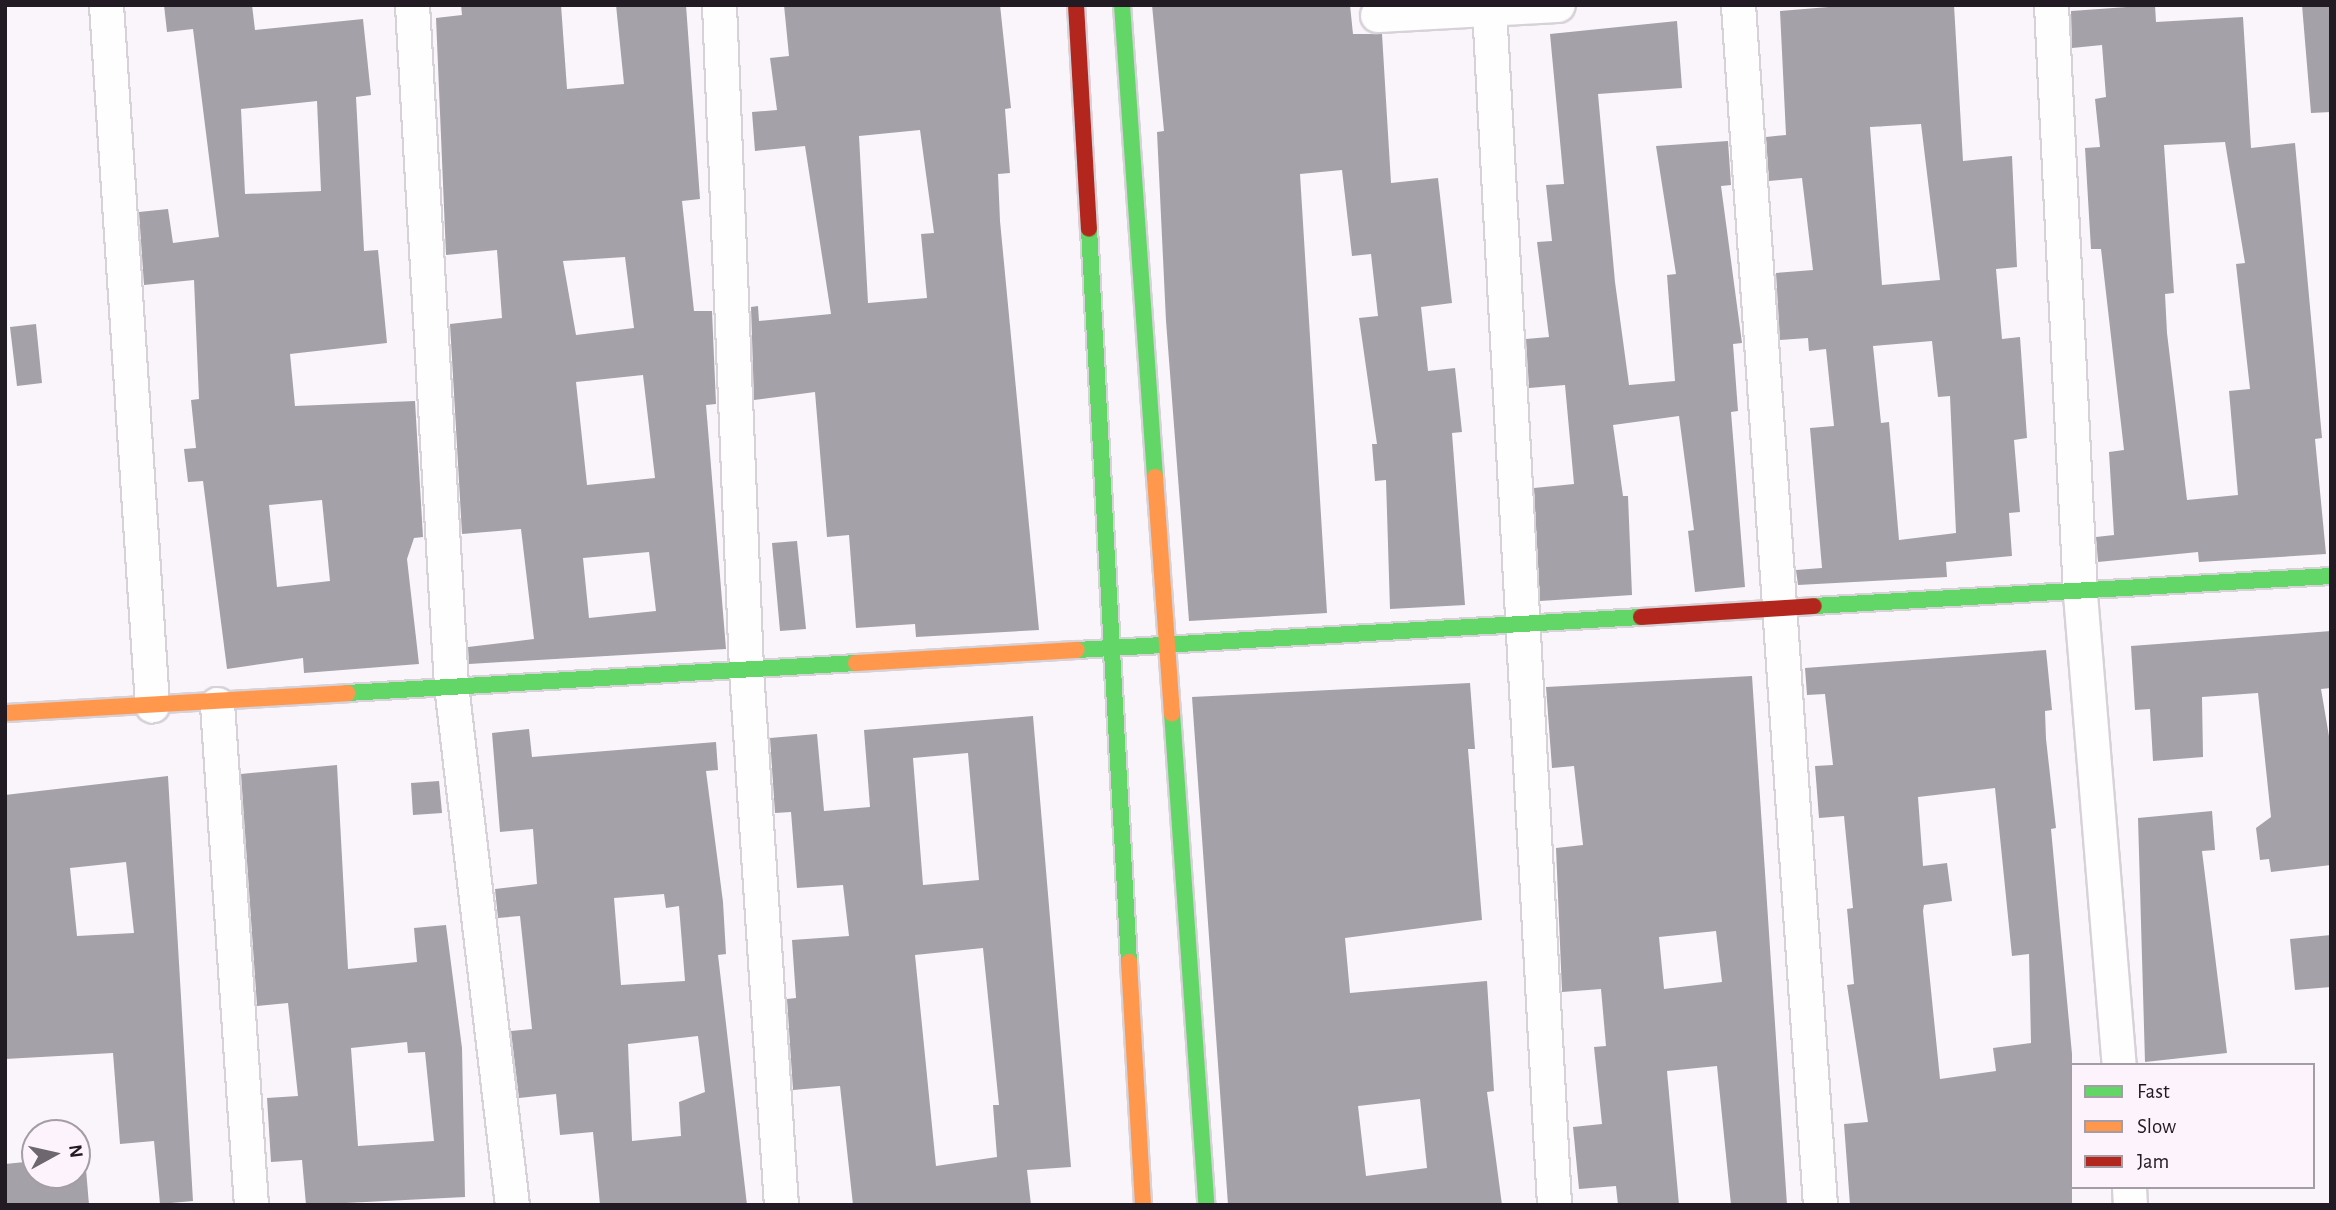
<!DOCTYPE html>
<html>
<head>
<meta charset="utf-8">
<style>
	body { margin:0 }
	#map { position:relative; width:2336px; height:1210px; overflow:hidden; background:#faf5fb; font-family:"Alegreya Sans",sans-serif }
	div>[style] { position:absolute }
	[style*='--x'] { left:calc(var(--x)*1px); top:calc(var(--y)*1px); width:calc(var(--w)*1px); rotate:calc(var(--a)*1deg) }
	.building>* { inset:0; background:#a4a1a9 }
	.roads { filter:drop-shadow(2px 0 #d7d1d8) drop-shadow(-2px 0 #d7d1d8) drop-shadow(0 2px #d7d1d8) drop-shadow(0 -2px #d7d1d8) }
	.street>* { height:33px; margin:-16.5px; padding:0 16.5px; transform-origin:16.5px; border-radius:16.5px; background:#fefefe }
	.fast>* { height:16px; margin:-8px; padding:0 8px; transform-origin:8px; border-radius:8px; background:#63d668 }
	.slow>* { height:16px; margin:-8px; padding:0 8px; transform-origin:8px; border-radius:8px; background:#ff974d }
	.jam>* { height:16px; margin:-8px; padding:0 8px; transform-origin:8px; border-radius:8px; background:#b3261e }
	span { translate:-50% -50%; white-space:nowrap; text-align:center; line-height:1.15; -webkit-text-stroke:7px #fcf3fd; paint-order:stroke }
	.frame { position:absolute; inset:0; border:7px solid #231b24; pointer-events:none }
	.legend { position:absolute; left:2070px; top:1063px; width:245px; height:126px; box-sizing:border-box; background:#fcf3fd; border:2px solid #a59da6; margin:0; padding:9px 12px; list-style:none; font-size:21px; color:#231b24 }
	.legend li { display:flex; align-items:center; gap:14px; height:35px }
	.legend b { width:35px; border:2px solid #a59da6 }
	.north { position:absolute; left:21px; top:1119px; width:70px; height:70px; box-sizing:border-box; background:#fcf3fd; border:2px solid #a59da6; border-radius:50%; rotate:82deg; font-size:19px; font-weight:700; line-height:28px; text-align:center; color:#231b24 }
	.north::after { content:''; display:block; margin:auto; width:24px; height:32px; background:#6e676f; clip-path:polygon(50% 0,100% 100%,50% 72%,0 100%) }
</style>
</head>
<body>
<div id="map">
	<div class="building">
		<i style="clip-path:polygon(evenodd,164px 5px,252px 5px,255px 30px,363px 19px,371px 95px,356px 97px,364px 251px,378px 250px,387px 343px,290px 354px,295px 406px,415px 401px,423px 537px,414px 538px,407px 559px,419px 664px,304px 673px,303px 658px,227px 669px,203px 481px,188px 482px,184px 449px,196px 448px,191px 400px,199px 399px,194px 280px,144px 285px,139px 212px,168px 209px,173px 243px,219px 237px,193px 29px,167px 32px,164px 5px,317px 101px,321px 191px,245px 194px,241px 109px,317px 101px,164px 5px,322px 500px,330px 581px,277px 587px,269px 505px,322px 500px)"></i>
		<i style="clip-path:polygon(evenodd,461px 5px,561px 5px,567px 89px,624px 84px,616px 5px,686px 5px,700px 199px,682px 201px,694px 311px,712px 311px,716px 404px,706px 405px,726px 649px,469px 664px,468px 647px,534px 639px,521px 529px,462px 534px,450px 324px,502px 318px,497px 250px,446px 255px,436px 18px,462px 15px,461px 5px,625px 257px,634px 328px,576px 335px,563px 261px,625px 257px,461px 5px,643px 375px,655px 478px,587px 485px,576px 382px,643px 375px,461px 5px,649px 552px,656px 611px,589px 618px,583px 558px,649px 552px)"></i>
		<i style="clip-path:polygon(evenodd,784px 5px,1000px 5px,1011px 108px,1005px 109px,1010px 173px,998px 174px,1000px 221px,1039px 630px,916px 637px,915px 624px,856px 628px,849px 535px,827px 537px,815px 392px,754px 400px,751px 307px,758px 306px,759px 321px,831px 314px,805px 146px,755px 151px,752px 112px,777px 110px,770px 58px,789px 56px,784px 5px,920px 130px,934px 233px,921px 234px,927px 298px,868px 303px,859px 136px,920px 130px)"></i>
		<i style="clip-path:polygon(1152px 5px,1350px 5px,1353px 34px,1382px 34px,1391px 183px,1438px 178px,1452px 303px,1421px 307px,1428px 371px,1455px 368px,1462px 432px,1452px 433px,1465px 605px,1390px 609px,1386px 480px,1375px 481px,1372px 444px,1377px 444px,1359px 318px,1378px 316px,1371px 254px,1352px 256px,1342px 170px,1300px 174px,1327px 613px,1189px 621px,1166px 321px,1157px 132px,1164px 131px)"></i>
		<i style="clip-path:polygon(evenodd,1853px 5px,1954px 5px,1963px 161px,2012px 156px,2017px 267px,1996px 269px,2002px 339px,2020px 337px,2027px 438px,2014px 440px,2020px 512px,2009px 513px,2012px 556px,1946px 562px,1947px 577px,1798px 585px,1796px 570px,1822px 568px,1810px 428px,1834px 426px,1826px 349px,1809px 351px,1808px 338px,1780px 340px,1776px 273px,1813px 270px,1802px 178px,1769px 181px,1766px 137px,1786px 135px,1780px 11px,1853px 5px,1921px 124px,1940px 280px,1882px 285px,1870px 127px,1921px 124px,1853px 5px,1932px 341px,1938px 397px,1950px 396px,1956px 533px,1899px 540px,1889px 422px,1881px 423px,1873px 346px,1932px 341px)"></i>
		<i style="clip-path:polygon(evenodd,2155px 5px,2156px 22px,2243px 17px,2251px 148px,2295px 143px,2322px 438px,2315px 439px,2326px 554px,2199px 562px,2198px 552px,2098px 562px,2096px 537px,2114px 535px,2109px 452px,2124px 450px,2101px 249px,2091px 249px,2088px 199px,2085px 148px,2100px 147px,2095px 99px,2106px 97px,2102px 45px,2072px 48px,2071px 11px,2155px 5px,2225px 142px,2245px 263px,2236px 264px,2250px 389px,2229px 391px,2238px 495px,2187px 500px,2167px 333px,2165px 294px,2174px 293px,2164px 145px,2225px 142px)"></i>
		<i style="clip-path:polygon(2302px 5px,2329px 5px,2331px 112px,2311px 113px)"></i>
		<i style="clip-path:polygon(1677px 21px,1682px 88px,1598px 94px,1615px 282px,1629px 385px,1675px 381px,1667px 275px,1676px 274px,1656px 146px,1728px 141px,1731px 185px,1721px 186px,1742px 343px,1733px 344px,1738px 411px,1731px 412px,1745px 587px,1695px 592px,1688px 531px,1694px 530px,1679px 416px,1613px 425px,1623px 496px,1628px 496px,1632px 595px,1540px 601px,1534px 488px,1574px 484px,1565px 385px,1529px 388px,1526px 339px,1549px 337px,1537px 242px,1552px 241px,1546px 185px,1564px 184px,1550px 34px)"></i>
		<i style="clip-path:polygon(36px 324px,42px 383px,17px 386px,10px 327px)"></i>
		<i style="clip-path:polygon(797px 541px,806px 629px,780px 631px,772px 543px)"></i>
		<i style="clip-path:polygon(2331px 631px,2331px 688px,2321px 689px,2331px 748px,2331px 865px,2271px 872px,2269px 859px,2260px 860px,2256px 828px,2271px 817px,2258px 693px,2202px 697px,2203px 757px,2153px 761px,2150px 709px,2135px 710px,2131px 646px)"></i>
		<i style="clip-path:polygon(evenodd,2046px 650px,2052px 710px,2045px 711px,2046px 739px,2056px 828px,2051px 829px,2072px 1054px,2072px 1205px,1850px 1205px,1844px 1124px,1868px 1122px,1847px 985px,1854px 984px,1847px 909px,1853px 908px,1844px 816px,1819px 818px,1815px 766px,1833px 765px,1825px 694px,1807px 695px,1805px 668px,2046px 650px,1995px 788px,2012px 956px,2029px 954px,2031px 1043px,1993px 1048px,1996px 1071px,1940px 1079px,1923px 911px,1924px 905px,1952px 901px,1947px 863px,1923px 866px,1918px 797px,1995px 788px)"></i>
		<i style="clip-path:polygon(evenodd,1752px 676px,1787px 1205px,1731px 1205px,1717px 1066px,1667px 1071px,1679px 1205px,1618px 1205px,1616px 1186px,1579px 1189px,1573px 1127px,1602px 1124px,1594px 1047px,1606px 1046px,1601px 989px,1562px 992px,1556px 848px,1583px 845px,1574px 766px,1552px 768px,1546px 687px,1752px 676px,1716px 931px,1722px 982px,1664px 989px,1659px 937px,1716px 931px)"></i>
		<i style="clip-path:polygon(evenodd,1470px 683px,1475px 749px,1468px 749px,1482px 920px,1345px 938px,1350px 993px,1487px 981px,1494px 1091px,1487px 1092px,1502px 1205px,1228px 1205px,1192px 697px,1470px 683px,1420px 1099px,1427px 1168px,1366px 1176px,1358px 1106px,1420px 1099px)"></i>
		<i style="clip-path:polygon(evenodd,1033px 716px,1071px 1167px,1027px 1170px,1031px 1205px,853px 1205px,840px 1086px,793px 1090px,787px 999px,796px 998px,792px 940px,849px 936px,843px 885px,797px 888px,791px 812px,775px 813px,770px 738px,817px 734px,824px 811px,870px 807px,864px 730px,1033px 716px,968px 753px,979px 880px,923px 885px,913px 758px,968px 753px,1033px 716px,983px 948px,999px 1105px,993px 1105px,997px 1157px,936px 1166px,915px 955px,983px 948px)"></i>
		<i style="clip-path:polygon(evenodd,529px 729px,532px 757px,716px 742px,718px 770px,706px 771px,723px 902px,726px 954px,718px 955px,747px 1205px,600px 1205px,593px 1132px,560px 1135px,556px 1094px,519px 1098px,511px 1031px,532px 1029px,520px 916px,498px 918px,495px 889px,537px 884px,533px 829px,500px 832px,492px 733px,529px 729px,664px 894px,666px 908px,679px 906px,685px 981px,621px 985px,614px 898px,664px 894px,529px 729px,698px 1036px,705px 1092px,679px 1102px,681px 1136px,632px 1141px,628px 1044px,698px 1036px)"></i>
		<i style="clip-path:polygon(evenodd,337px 765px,348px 969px,417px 962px,414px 928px,446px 925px,462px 1048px,465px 1197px,306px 1205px,302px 1160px,271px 1162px,267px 1098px,298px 1096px,288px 1003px,257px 1006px,241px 774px,337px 765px,407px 1042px,408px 1053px,425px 1052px,434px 1141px,358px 1146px,351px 1048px,407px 1042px)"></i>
		<i style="clip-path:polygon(evenodd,168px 776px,193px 1201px,160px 1204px,154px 1141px,120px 1144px,113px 1053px,5px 1059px,5px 795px,168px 776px,126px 862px,134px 933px,77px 936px,70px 868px,126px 862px)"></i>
		<i style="clip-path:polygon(439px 781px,442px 813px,413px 815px,411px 783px)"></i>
		<i style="clip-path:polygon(2212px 811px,2215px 850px,2202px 851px,2227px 1053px,2145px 1062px,2138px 818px)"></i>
		<i style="clip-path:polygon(2331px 935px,2331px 987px,2295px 990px,2290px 939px)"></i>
		<i style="clip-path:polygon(85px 1157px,89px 1205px,5px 1205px,5px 1164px,35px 1161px,35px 1175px,77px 1175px,77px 1158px)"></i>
	</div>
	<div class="roads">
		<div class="street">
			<i style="--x:106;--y:5;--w:702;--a:86.24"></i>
			<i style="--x:412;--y:5;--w:681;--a:86.72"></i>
			<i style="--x:451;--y:685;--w:524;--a:83.31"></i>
			<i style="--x:719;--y:5;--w:666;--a:87.67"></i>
			<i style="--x:746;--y:670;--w:536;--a:86.26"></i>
			<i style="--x:1738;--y:5;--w:1203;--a:86.09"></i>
			<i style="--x:2051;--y:5;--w:590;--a:87.18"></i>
			<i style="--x:2080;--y:594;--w:473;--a:85.3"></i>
			<i style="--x:1489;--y:8;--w:1199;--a:86.89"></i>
			<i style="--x:1377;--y:15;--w:181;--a:-3.2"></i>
			<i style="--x:217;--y:704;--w:502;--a:86.12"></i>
			<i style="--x:2129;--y:1187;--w:18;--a:87"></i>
		</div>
		<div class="fast">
			<i style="--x:1122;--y:5;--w:473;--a:86"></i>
			<i style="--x:1089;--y:229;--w:734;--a:86.88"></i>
			<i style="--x:1814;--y:606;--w:518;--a:-3.32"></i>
			<i style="--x:1077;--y:650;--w:565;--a:-3.35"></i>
			<i style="--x:347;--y:693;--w:510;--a:-3.37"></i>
			<i style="--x:1172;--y:713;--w:493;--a:86"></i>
		</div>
		<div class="slow">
			<i style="--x:1155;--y:477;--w:237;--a:85.9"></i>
			<i style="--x:856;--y:663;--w:221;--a:-3.4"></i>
			<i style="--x:5;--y:713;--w:343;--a:-3.3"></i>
			<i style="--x:1129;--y:962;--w:243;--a:86.7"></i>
		</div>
		<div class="jam">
			<i style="--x:1076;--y:5;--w:224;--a:86.7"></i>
			<i style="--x:1641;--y:617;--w:173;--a:-3.6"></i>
		</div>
	</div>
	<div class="frame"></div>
	<ul class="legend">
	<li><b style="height:9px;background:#63d668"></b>Fast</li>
	<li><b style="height:9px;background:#ff974d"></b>Slow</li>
	<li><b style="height:9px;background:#b3261e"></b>Jam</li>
	</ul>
	<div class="north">N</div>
</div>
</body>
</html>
